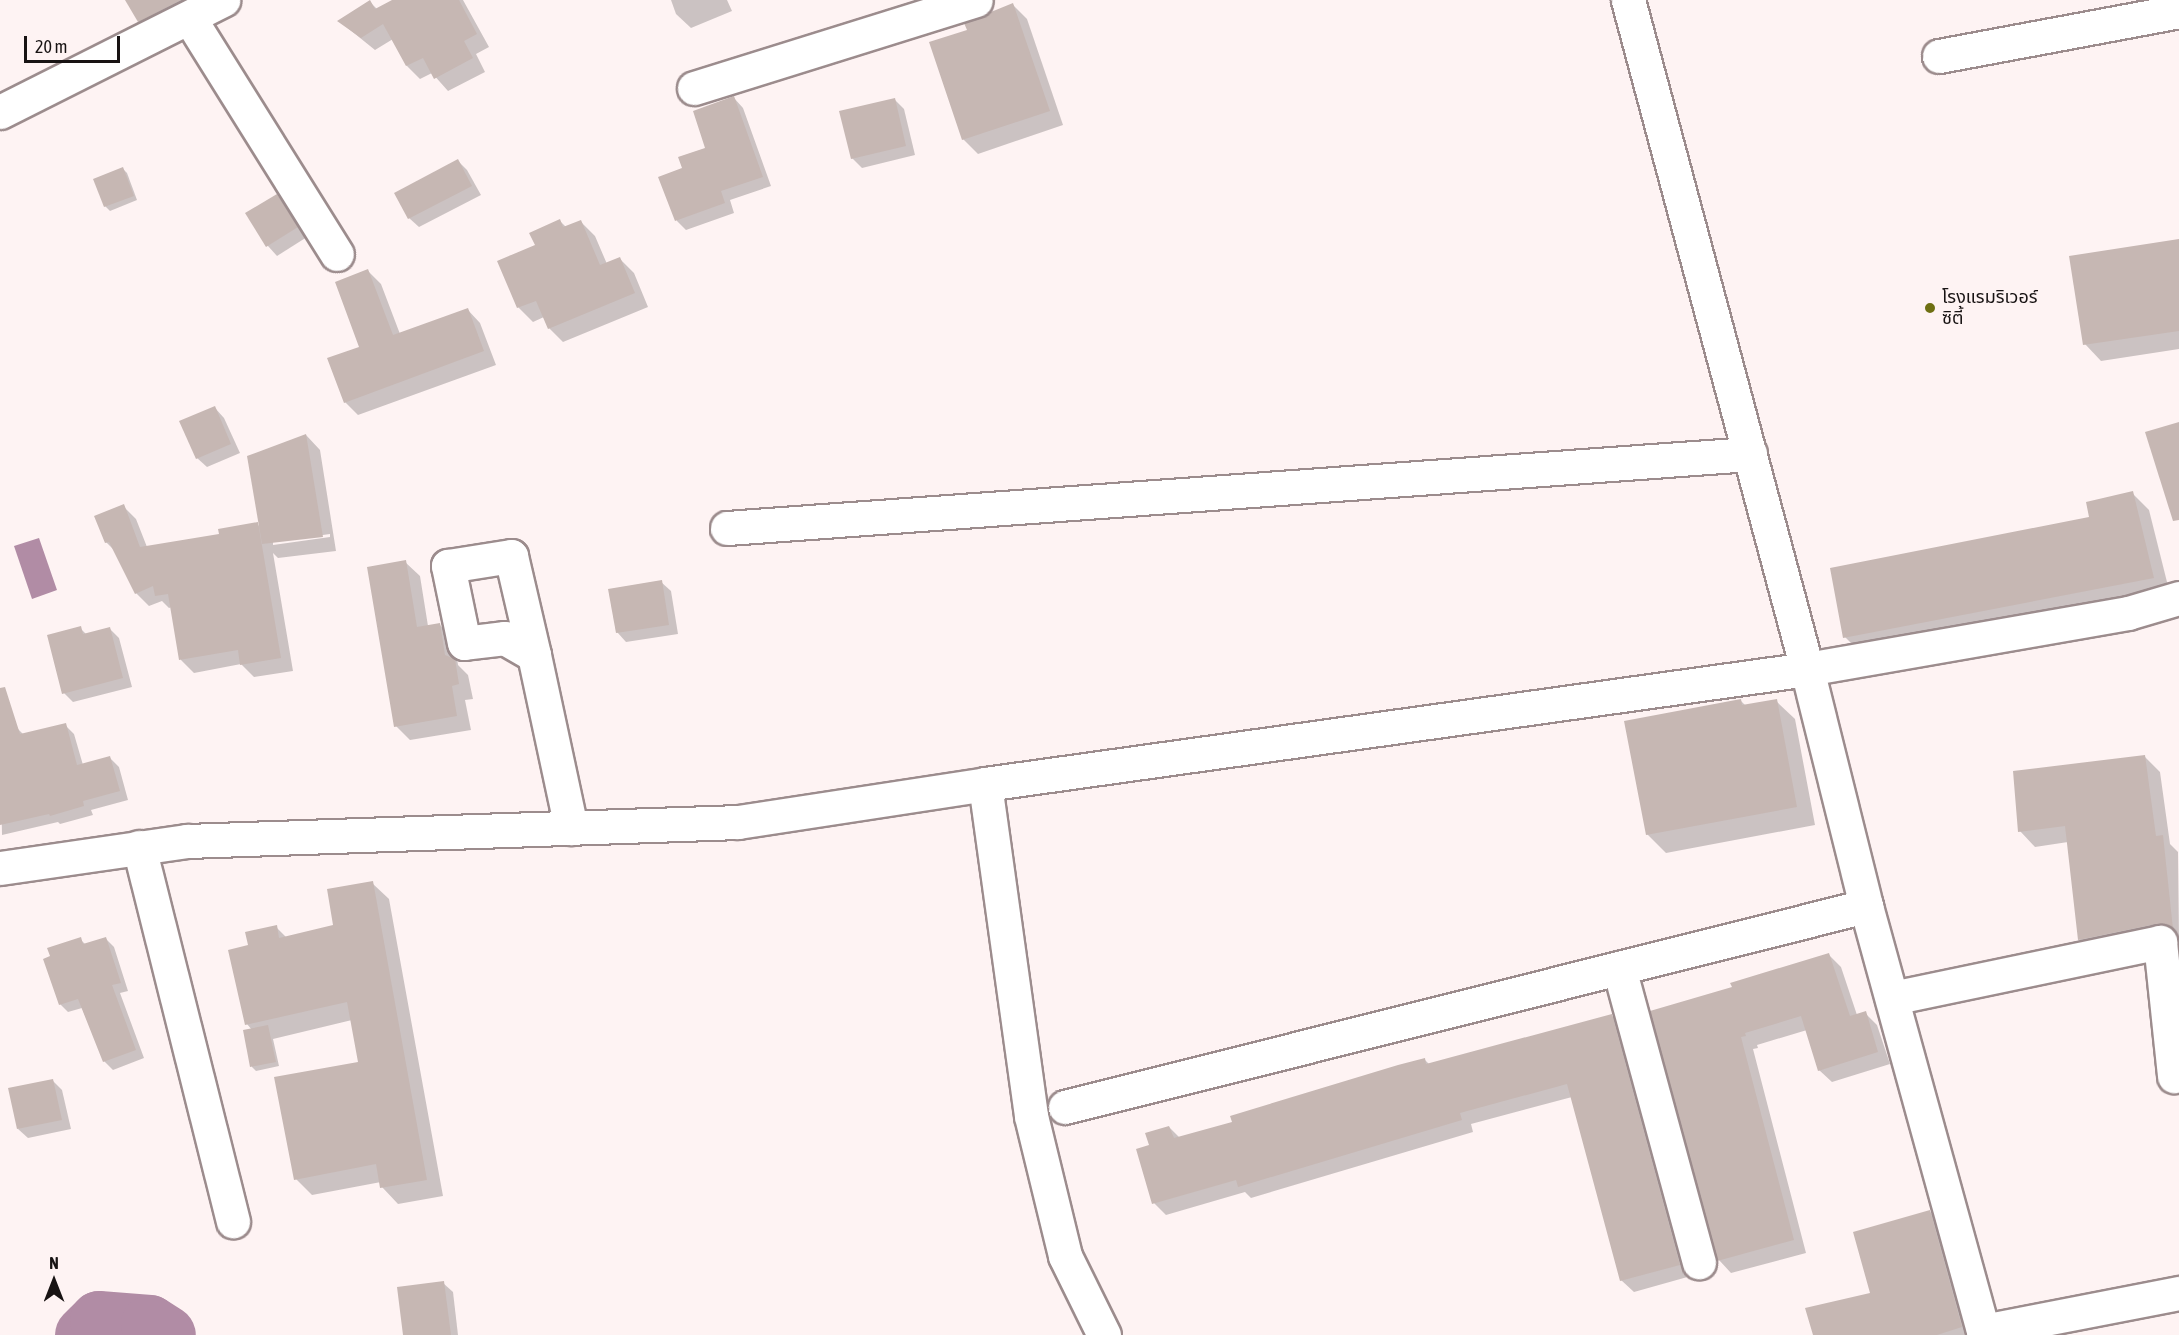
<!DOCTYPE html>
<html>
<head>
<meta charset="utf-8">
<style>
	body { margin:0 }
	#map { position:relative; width:2179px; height:1335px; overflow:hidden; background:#fef3f3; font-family:"Asap Condensed","Noto Sans Thai",sans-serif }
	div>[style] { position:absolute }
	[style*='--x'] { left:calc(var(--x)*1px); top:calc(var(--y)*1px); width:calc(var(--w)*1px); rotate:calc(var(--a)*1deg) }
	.water>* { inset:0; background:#b18ca5 }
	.shadow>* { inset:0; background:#0003 }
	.river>* { height:58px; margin:-29px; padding:0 29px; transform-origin:29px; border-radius:29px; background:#b18ca5 }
	.building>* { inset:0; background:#c6b7b3 }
	.roads { filter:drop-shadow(2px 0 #9c8c8d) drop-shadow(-2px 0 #9c8c8d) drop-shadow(0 2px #9c8c8d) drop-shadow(0 -2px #9c8c8d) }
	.minor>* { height:33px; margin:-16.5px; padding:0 16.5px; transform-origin:16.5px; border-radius:16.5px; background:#fff }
	.dots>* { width:16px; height:16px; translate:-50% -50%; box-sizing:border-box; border:3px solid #fef3f3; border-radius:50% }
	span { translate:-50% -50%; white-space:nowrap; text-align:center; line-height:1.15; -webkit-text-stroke:6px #fef3f3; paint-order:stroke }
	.poi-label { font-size:18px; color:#181313 }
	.left { translate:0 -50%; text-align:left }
	.north { position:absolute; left:24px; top:1251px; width:60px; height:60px; -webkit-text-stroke:4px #fef3f3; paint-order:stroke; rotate:0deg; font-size:16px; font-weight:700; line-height:24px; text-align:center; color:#181313 }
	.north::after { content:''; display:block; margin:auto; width:21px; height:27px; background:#181313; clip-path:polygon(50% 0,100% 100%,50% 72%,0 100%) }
	.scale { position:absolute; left:24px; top:36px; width:96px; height:27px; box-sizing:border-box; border:3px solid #181313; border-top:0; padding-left:8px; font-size:18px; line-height:21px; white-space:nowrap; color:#181313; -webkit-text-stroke:4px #fef3f3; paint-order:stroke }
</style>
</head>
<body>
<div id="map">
	<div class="water">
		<i style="clip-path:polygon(39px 538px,57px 590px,32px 599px,14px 546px)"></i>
	</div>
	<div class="shadow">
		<i style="clip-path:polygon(127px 0,186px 0,191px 9px,149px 30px,139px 21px)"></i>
		<i style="clip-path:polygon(395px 0,463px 0,489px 47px,476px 54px,485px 72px,448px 91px,432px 73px,420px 79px,407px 66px,393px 39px,375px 50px,339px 21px,370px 2px,377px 9px)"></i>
		<i style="clip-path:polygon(671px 0,727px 0,732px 11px,691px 28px,676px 14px)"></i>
		<i style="clip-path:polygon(1013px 5px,1027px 19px,1063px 125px,978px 154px,963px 139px,969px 31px)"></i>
		<i style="clip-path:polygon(734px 98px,743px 108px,771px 186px,730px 200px,734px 213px,686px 230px,677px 221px,660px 177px,684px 169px,707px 149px)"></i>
		<i style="clip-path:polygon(895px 100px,904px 109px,915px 155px,862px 168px,852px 158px)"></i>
		<i style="clip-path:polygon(458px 161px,467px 170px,481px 195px,419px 227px,409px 218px)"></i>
		<i style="clip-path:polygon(123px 169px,127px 173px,137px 200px,110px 211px,105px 206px)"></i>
		<i style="clip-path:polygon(277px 196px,286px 205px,307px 237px,277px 256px,268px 246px,247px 214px)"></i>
		<i style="clip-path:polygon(560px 221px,566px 227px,581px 222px,595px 236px,607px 264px,620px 259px,634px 273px,648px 307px,563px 342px,549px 328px,544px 317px,533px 322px,518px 307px,537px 246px)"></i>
		<i style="clip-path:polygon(2179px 241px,2179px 349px,2101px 361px,2085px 344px)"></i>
		<i style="clip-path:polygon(368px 271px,381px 284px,400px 334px,467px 309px,480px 323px,496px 365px,358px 415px,345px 402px,361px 348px)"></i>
		<i style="clip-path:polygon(215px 408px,224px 418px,240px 453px,207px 467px,197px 458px)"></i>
		<i style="clip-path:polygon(evenodd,306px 435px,320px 450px,336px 551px,278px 558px,273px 553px,293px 671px,254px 677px,241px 664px,194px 673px,181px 660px,172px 607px,169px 608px,162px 601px,149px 606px,136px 593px,116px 552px,106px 542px,123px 506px,136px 519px,147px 547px,220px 535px,257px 524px,261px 528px,306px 435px,330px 534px,330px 537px,273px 545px,273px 542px,330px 534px)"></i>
		<i style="clip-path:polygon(2132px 493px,2149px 510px,2170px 594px,1862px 654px,1845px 637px,2091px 518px)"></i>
		<i style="clip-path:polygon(405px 562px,420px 576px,428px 626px,440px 625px,454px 639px,458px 665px,468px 675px,473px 699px,465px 700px,471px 730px,410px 740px,396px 726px)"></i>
		<i style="clip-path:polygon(661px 582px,671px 591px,678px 634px,626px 642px,617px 632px)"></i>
		<i style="clip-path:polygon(80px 628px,87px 635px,110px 629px,119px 638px,132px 687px,73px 702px,64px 693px)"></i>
		<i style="clip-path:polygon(1741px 701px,1746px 706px,1776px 701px,1795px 719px,1815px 825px,1666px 853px,1647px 834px)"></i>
		<i style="clip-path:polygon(65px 725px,74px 734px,83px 765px,110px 758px,119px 767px,128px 800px,91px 810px,93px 815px,60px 824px,58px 822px,2px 835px,0 731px,18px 729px,24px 735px)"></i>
		<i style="clip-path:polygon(2145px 757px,2160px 772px,2170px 844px,2178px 852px,2179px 939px,2095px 955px,2079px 939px,2068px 842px,2035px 847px,2020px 831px)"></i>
		<i style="clip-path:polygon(372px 883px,389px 899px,443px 1196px,398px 1204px,382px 1187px,381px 1182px,312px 1195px,296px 1179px,359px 1063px,352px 1020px,273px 1039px,279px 1066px,256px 1071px,252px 1067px,252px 1030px,247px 1024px,250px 947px,276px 927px,287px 938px,335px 926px)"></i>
		<i style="clip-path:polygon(80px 939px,86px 945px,106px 939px,114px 947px,128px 991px,120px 993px,144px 1058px,113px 1070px,104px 1061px,82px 1008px,68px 1012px,60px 1004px)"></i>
		<i style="clip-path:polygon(1829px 955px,1841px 967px,1857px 1015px,1865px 1013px,1877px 1025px,1890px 1064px,1832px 1082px,1819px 1070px,1807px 1030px,1757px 1045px,1758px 1048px,1753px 1049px,1806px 1253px,1731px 1273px,1719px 1260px,1733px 988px)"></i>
		<i style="clip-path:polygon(1612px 1016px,1624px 1028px,1691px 1276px,1634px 1292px,1621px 1280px,1572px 1097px,1471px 1124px,1473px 1132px,1251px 1198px,1245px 1192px,1166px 1215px,1154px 1203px,1151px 1146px,1169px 1127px,1180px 1138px,1234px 1123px,1424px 1059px,1429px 1064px)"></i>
		<i style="clip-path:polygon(53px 1081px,62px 1090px,71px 1129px,28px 1138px,18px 1129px)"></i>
		<i style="clip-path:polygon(1930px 1212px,1942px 1224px,1972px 1335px,1815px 1335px,1872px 1295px)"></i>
		<i style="clip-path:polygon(443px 1283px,453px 1292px,458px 1335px,405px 1335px)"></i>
	</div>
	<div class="river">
		<i style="--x:84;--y:1335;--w:21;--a:-45"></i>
		<i style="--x:99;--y:1320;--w:51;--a:4.5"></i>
		<i style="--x:150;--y:1324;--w:20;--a:33"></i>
	</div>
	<div class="building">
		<i style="clip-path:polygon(125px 0,181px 0,138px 22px)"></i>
		<i style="clip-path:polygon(370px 0,375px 9px,392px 0,459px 0,477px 34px,464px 41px,473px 58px,434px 79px,423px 58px,406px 66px,383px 24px,361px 38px,337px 21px)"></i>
		<i style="clip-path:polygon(1013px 3px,1050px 111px,962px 140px,929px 42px,967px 30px,964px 23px)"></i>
		<i style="clip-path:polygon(734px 96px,763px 177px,721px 191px,725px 203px,675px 221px,658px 177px,682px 168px,678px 157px,705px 148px,693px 111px)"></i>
		<i style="clip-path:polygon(895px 98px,906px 146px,851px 159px,839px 111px)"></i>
		<i style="clip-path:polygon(458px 159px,472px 186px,408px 219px,394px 193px)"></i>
		<i style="clip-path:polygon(123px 167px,134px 196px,104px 207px,93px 179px)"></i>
		<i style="clip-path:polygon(277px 194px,298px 227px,266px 247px,245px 213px)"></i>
		<i style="clip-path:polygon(560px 219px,563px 227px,581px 220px,600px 265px,620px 257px,635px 293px,548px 329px,536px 301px,517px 308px,497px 261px,535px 245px,529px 233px)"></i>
		<i style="clip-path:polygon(2179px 239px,2179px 331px,2083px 345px,2069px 256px)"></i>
		<i style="clip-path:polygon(368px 269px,393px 335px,468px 308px,484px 351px,344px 403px,327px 358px,359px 347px,335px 282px)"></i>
		<i style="clip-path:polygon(215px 406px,231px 444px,196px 459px,179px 421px)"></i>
		<i style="clip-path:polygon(2179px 422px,2179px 520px,2173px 521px,2145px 432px)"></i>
		<i style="clip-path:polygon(306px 434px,323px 537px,262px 544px,247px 456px)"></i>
		<i style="clip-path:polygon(2133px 491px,2154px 578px,1843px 638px,1830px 568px,2089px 517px,2086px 502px)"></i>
		<i style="clip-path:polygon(124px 504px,140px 547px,219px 534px,218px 529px,258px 522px,281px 658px,240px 665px,238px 650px,179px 660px,168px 594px,155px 596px,153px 586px,135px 594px,109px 542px,105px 543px,94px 516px)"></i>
		<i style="clip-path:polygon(406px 560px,417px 627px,440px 623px,445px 655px,455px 659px,459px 684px,452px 686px,457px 716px,394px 727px,367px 567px)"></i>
		<i style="clip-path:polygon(662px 580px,669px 625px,616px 633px,608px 589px)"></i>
		<i style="clip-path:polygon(81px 626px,83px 634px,110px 627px,123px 678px,62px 694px,47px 635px)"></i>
		<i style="clip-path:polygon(5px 687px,20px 734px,66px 723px,77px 765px,110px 756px,120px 791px,83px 801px,84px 806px,50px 816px,49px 814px,0 825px,0 688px)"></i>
		<i style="clip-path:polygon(1741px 699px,1742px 705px,1777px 699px,1797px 807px,1646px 835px,1624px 721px)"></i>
		<i style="clip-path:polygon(2145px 755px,2156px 836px,2163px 835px,2173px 929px,2166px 924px,2156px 924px,2078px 940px,2065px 826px,2018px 832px,2013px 771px)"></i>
		<i style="clip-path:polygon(373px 881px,427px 1180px,380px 1188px,376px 1164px,294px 1180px,274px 1077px,358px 1062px,347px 1002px,245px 1025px,228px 950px,248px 945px,245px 932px,277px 925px,279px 938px,333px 925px,327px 889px)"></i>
		<i style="clip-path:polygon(81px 937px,83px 944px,106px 937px,121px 983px,112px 985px,136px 1050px,103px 1062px,78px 999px,59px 1005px,43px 959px,50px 956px,47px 948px)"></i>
		<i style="clip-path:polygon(1829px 953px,1850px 1016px,1866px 1011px,1878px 1052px,1818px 1071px,1801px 1016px,1745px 1033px,1746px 1036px,1741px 1037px,1794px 1240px,1717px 1261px,1650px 1011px,1732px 987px,1730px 983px)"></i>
		<i style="clip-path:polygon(1612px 1014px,1680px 1265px,1620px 1281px,1567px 1084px,1460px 1113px,1462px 1120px,1238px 1187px,1236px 1180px,1152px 1204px,1136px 1149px,1149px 1145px,1145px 1133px,1169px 1126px,1174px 1138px,1232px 1122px,1230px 1116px,1398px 1065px,1425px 1058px,1426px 1064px)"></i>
		<i style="clip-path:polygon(268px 1025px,276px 1062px,250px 1067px,243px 1030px)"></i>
		<i style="clip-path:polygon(53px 1079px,62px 1120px,17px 1129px,8px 1088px)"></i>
		<i style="clip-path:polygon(1930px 1210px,1962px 1327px,1937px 1335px,1813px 1335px,1805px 1308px,1870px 1293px,1853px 1232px)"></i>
		<i style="clip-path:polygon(444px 1281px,451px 1335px,403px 1335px,397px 1287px)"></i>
	</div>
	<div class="roads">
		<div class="minor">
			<i style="--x:1628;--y:0;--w:693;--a:75.02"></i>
			<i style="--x:1807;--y:669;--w:244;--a:76"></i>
			<i style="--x:1866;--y:906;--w:445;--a:74.6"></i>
			<i style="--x:190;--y:19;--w:277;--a:58"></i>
			<i style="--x:1939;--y:56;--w:244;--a:-10.6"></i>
			<i style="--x:694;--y:88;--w:295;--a:-17.3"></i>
			<i style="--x:0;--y:112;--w:250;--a:-26.7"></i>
			<i style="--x:727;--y:528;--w:1026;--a:-4.14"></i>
			<i style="--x:534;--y:655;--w:34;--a:-150"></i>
			<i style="--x:505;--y:638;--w:41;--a:173"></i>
			<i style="--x:464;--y:643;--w:79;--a:-101.7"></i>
			<i style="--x:448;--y:566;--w:64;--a:-9"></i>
			<i style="--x:511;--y:556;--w:102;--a:76.9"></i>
			<i style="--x:534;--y:655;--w:177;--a:77.9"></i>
			<i style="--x:985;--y:784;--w:335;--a:82.1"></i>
			<i style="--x:1031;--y:1116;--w:144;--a:76.3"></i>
			<i style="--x:1065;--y:1256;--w:88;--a:63.7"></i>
			<i style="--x:139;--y:847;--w:386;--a:75.9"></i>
			<i style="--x:0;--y:868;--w:189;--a:-8.2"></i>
			<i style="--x:187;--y:841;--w:551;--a:-1.97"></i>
			<i style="--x:738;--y:822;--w:250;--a:-8.7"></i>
			<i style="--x:985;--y:784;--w:830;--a:-7.96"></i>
			<i style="--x:1807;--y:669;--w:326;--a:-9.9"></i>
			<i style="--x:2128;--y:613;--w:53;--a:-16.4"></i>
			<i style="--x:1619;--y:968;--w:305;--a:74.8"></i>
			<i style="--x:1892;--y:998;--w:274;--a:-11.8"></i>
			<i style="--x:2160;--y:942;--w:135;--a:84"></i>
			<i style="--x:1065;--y:1107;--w:826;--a:-14.09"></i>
			<i style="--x:1983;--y:1331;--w:200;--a:-11"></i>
		</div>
	</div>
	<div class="dots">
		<i style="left:1930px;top:308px;background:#6e6f12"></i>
	</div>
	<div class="poi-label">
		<span class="left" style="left:1942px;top:308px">โรงแรมริเวอร์<br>ซิตี้</span>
	</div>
	<div class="north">N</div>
	<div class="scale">20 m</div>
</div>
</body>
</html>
